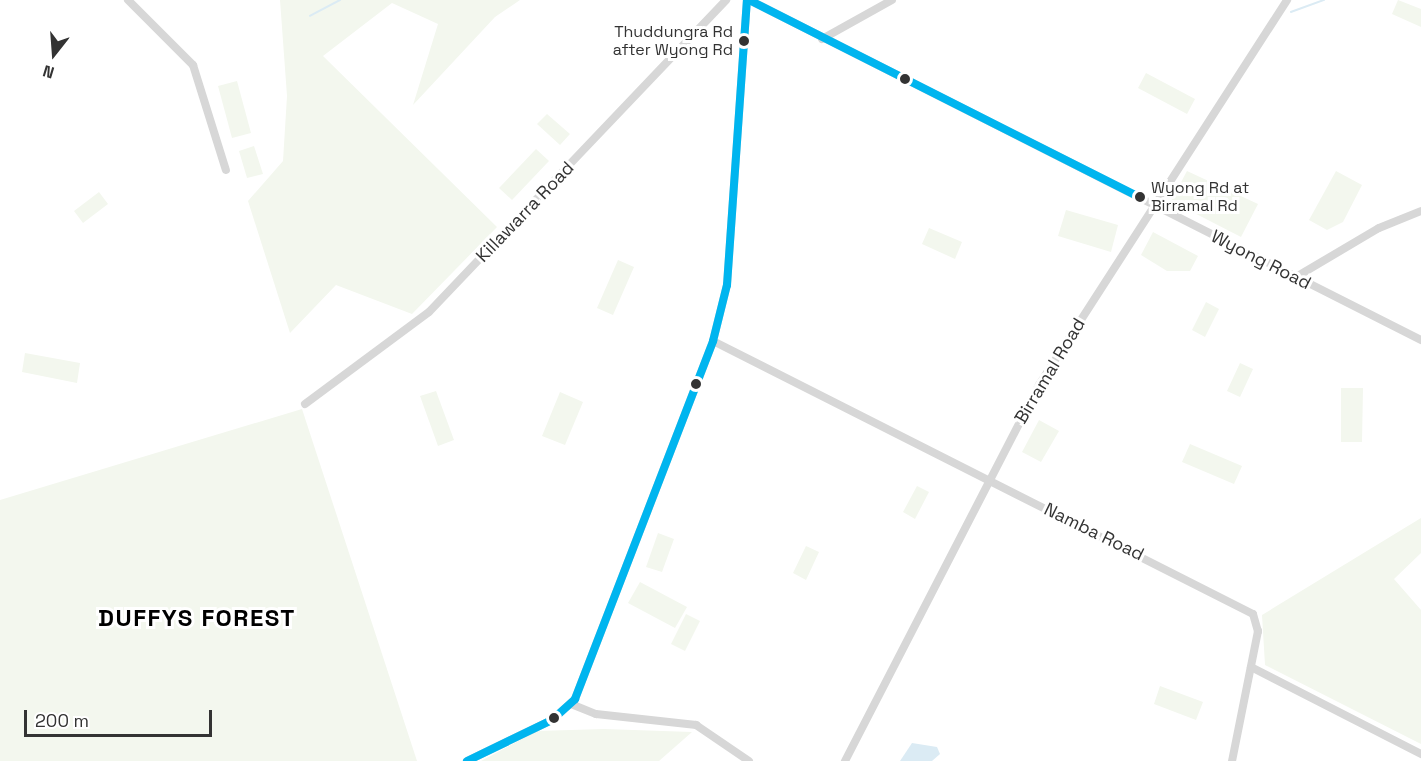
<!DOCTYPE html>
<html>
<head>
<meta charset="utf-8">
<style>
	body { margin:0 }
	#map { position:relative; width:1421px; height:761px; overflow:hidden; background:#fff; font-family:"Space Grotesk",sans-serif }
	div>[style] { position:absolute }
	[style*='--x'] { left:calc(var(--x)*1px); top:calc(var(--y)*1px); width:calc(var(--w)*1px); rotate:calc(var(--a)*1deg) }
	.green>* { inset:0; background:#f3f7ee }
	.water>* { inset:0; background:#dbebf4 }
	.stream>* { height:1.5px; margin:-0.75px; padding:0 0.75px; transform-origin:0.75px; border-radius:0.75px; background:#dbebf4 }
	.street>* { height:8px; margin:-4px; padding:0 4px; transform-origin:4px; border-radius:4px; background:#d7d7d7 }
	.bus-1>* { height:8px; margin:-4px; padding:0 4px; transform-origin:4px; border-radius:4px; background:#00b5ef }
	.dots>* { width:16px; height:16px; translate:-50% -50%; box-sizing:border-box; border:3px solid #fff; border-radius:50% }
	span { translate:-50% -50%; white-space:nowrap; text-align:center; line-height:1.15; -webkit-text-stroke:6px #fff; paint-order:stroke }
	.bus-label { font-size:16px; color:#333 }
	.right { translate:-100% -50%; text-align:right }
	.left { translate:0 -50%; text-align:left }
	.street-label { font-size:18px; color:#333 }
	.district-label { font-size:24px; color:#000; font-weight:700; letter-spacing:1.5px }
	.north { position:absolute; left:24px; top:24px; width:60px; height:60px; -webkit-text-stroke:4px #fff; paint-order:stroke; rotate:197deg; font-size:16px; font-weight:700; line-height:24px; text-align:center; color:#333 }
	.north::after { content:''; display:block; margin:auto; width:21px; height:27px; background:#333; clip-path:polygon(50% 0,100% 100%,50% 72%,0 100%) }
	.scale { position:absolute; left:24px; top:710px; width:188px; height:27px; box-sizing:border-box; border:3px solid #333; border-top:0; padding-left:8px; font-size:18px; line-height:21px; white-space:nowrap; color:#333; -webkit-text-stroke:4px #fff; paint-order:stroke }
</style>
</head>
<body>
<div id="map">
	<div class="green">
		<i style="clip-path:polygon(280px 0,520px 0,495px 17px,413px 105px,438px 24px,392px 3px,323px 56px,497px 227px,412px 314px,336px 285px,290px 333px,248px 201px,283px 161px,287px 96px)"></i>
		<i style="clip-path:polygon(1398px 0,1421px 9px,1421px 27px,1392px 14px)"></i>
		<i style="clip-path:polygon(1146px 73px,1195px 99px,1187px 114px,1138px 88px)"></i>
		<i style="clip-path:polygon(237px 81px,251px 133px,232px 138px,218px 86px)"></i>
		<i style="clip-path:polygon(547px 114px,570px 134px,560px 145px,537px 124px)"></i>
		<i style="clip-path:polygon(254px 146px,263px 174px,247px 178px,239px 151px)"></i>
		<i style="clip-path:polygon(536px 149px,549px 161px,512px 200px,499px 188px)"></i>
		<i style="clip-path:polygon(1187px 171px,1258px 204px,1241px 237px,1171px 201px)"></i>
		<i style="clip-path:polygon(1336px 171px,1362px 185px,1343px 222px,1327px 230px,1309px 220px)"></i>
		<i style="clip-path:polygon(99px 192px,108px 204px,83px 223px,74px 211px)"></i>
		<i style="clip-path:polygon(1066px 210px,1118px 225px,1111px 252px,1058px 236px)"></i>
		<i style="clip-path:polygon(929px 228px,962px 242px,955px 259px,922px 244px)"></i>
		<i style="clip-path:polygon(1153px 232px,1198px 256px,1190px 271px,1167px 271px,1141px 255px)"></i>
		<i style="clip-path:polygon(618px 260px,634px 267px,613px 315px,597px 308px)"></i>
		<i style="clip-path:polygon(1206px 302px,1219px 309px,1205px 337px,1192px 330px)"></i>
		<i style="clip-path:polygon(25px 353px,80px 363px,77px 383px,22px 372px)"></i>
		<i style="clip-path:polygon(1240px 363px,1253px 369px,1240px 397px,1227px 391px)"></i>
		<i style="clip-path:polygon(1341px 388px,1363px 388px,1362px 442px,1341px 442px)"></i>
		<i style="clip-path:polygon(436px 391px,454px 440px,438px 446px,420px 396px)"></i>
		<i style="clip-path:polygon(560px 392px,583px 402px,565px 445px,542px 436px)"></i>
		<i style="clip-path:polygon(302px 409px,417px 761px,0 761px,0 500px)"></i>
		<i style="clip-path:polygon(1039px 420px,1059px 431px,1041px 462px,1022px 452px)"></i>
		<i style="clip-path:polygon(1190px 444px,1242px 466px,1234px 484px,1182px 462px)"></i>
		<i style="clip-path:polygon(917px 486px,929px 492px,915px 519px,903px 512px)"></i>
		<i style="clip-path:polygon(1421px 518px,1421px 553px,1394px 579px,1421px 610px,1421px 744px,1265px 665px,1262px 615px)"></i>
		<i style="clip-path:polygon(658px 533px,674px 539px,662px 572px,646px 567px)"></i>
		<i style="clip-path:polygon(806px 546px,819px 552px,806px 580px,793px 573px)"></i>
		<i style="clip-path:polygon(640px 582px,687px 607px,675px 628px,628px 603px)"></i>
		<i style="clip-path:polygon(686px 614px,700px 621px,685px 651px,671px 644px)"></i>
		<i style="clip-path:polygon(1160px 686px,1203px 702px,1196px 720px,1154px 704px)"></i>
		<i style="clip-path:polygon(604px 729px,692px 732px,659px 761px,481px 761px,537px 731px)"></i>
	</div>
	<div class="water">
		<i style="clip-path:polygon(912px 743px,937px 747px,940px 754px,932px 761px,900px 761px)"></i>
	</div>
	<div class="stream">
		<i style="--x:1291;--y:12;--w:35;--a:-20"></i>
		<i style="--x:310;--y:16;--w:34;--a:-28"></i>
	</div>
	<div class="street">
		<i style="--x:128;--y:0;--w:92;--a:45"></i>
		<i style="--x:193;--y:65;--w:110;--a:72.6"></i>
		<i style="--x:749;--y:0;--w:753;--a:26.84"></i>
		<i style="--x:822;--y:39;--w:80;--a:-29.1"></i>
		<i style="--x:1296;--y:277;--w:96;--a:-30.6"></i>
		<i style="--x:1379;--y:228;--w:45;--a:-22"></i>
		<i style="--x:713;--y:341;--w:605;--a:26.82"></i>
		<i style="--x:1253;--y:614;--w:18;--a:74"></i>
		<i style="--x:1258;--y:631;--w:133;--a:101.3"></i>
		<i style="--x:305;--y:404;--w:154;--a:-36.6"></i>
		<i style="--x:429;--y:312;--w:431;--a:-46.4"></i>
		<i style="--x:1251;--y:667;--w:191;--a:27.1"></i>
		<i style="--x:571;--y:704;--w:27;--a:22"></i>
		<i style="--x:596;--y:714;--w:101;--a:6.3"></i>
		<i style="--x:696;--y:725;--w:64;--a:34.2"></i>
		<i style="--x:467;--y:761;--w:94;--a:-25.8"></i>
		<i style="--x:552;--y:720;--w:31;--a:-42"></i>
		<i style="--x:575;--y:699;--w:384;--a:-68.9"></i>
		<i style="--x:713;--y:341;--w:58;--a:-76"></i>
		<i style="--x:727;--y:285;--w:286;--a:-86"></i>
		<i style="--x:845;--y:761;--w:423;--a:-62.7"></i>
		<i style="--x:1039;--y:385;--w:458;--a:-57.2"></i>
	</div>
	<div class="bus-1">
		<i style="--x:749;--y:0;--w:439;--a:26.8"></i>
		<i style="--x:467;--y:761;--w:94;--a:-25.8"></i>
		<i style="--x:552;--y:720;--w:31;--a:-42"></i>
		<i style="--x:575;--y:699;--w:384;--a:-68.9"></i>
		<i style="--x:713;--y:341;--w:58;--a:-76"></i>
		<i style="--x:727;--y:285;--w:286;--a:-86"></i>
	</div>
	<div class="dots">
		<i style="left:744px;top:41px;background:#333"></i>
		<i style="left:905px;top:79px;background:#333"></i>
		<i style="left:1140px;top:197px;background:#333"></i>
		<i style="left:696px;top:384px;background:#333"></i>
		<i style="left:554px;top:718px;background:#333"></i>
	</div>
	<div class="bus-label">
		<span class="right" style="left:733px;top:41px">Thuddungra Rd<br>after Wyong Rd</span>
		<span class="left" style="left:1151px;top:197px">Wyong Rd at<br>Birramal Rd</span>
	</div>
	<div class="street-label">
		<span style="left:525px;top:212px;rotate:-46deg">Killawarra Road</span>
		<span style="left:1261px;top:260px;rotate:27deg">Wyong Road</span>
		<span style="left:1050px;top:371px;rotate:-59deg">Birramal Road</span>
		<span style="left:1094px;top:532px;rotate:26deg">Namba Road</span>
	</div>
	<div class="district-label">
		<span style="left:197px;top:618px">DUFFYS FOREST</span>
	</div>
	<div class="north">N</div>
	<div class="scale">200 m</div>
</div>
</body>
</html>
